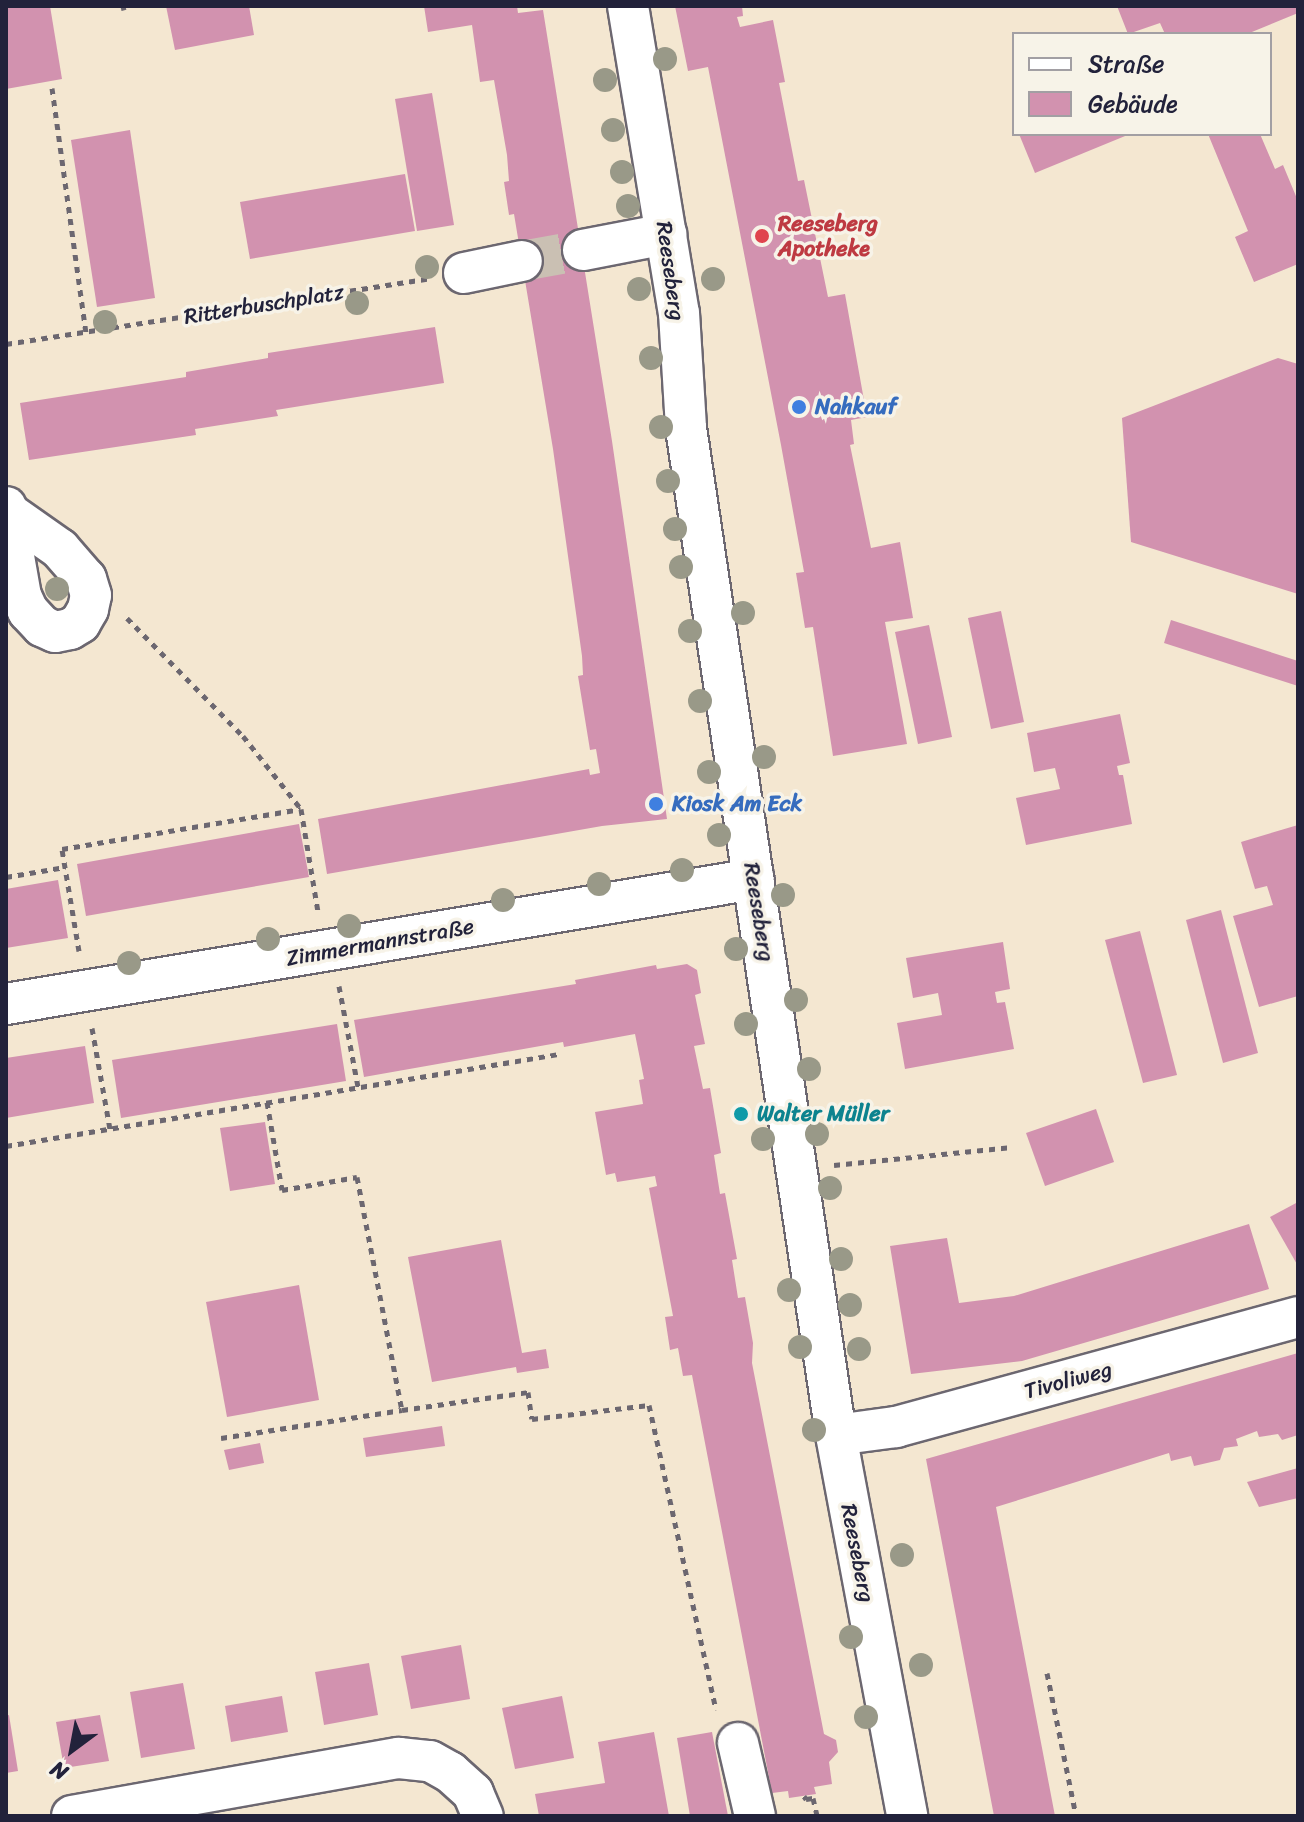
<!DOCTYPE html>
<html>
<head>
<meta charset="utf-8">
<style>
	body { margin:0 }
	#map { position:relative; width:1304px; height:1822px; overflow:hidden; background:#f4e7d1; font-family:Sriracha,sans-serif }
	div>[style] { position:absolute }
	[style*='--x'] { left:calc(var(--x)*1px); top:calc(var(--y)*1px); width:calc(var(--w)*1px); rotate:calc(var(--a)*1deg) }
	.building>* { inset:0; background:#d292af }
	.minor-tunnel>* { height:40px; margin-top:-20px; transform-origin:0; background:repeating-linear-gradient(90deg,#cac0b3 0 40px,transparent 0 60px) }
	.path>* { height:5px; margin-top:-2.5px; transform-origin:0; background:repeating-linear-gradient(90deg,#6c6770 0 6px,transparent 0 12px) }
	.roads { filter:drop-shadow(2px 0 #6c6770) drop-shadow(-2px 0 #6c6770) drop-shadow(0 2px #6c6770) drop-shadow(0 -2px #6c6770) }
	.minor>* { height:40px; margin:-20px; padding:0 20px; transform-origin:20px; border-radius:20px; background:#fff }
	.trees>* { width:24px; height:24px; margin:-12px; border-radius:50%; background:#998 }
	.dots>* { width:22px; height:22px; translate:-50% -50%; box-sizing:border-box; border:4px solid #f7f3e8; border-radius:50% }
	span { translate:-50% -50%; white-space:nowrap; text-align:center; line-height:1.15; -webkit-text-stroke:7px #f7f3e8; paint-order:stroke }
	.health-label { font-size:22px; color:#be3a42; font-weight:700 }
	.left { translate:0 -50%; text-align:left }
	.street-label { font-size:22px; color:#22223b }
	.shop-label { font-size:22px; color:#366cbe; font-weight:700 }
	.culture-label { font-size:22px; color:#0d838f; font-weight:700 }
	.frame { position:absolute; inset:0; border:8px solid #22223b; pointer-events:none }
	.legend { position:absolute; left:1012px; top:32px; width:260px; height:104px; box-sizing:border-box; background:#f7f3e8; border:2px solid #a29fa3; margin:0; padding:10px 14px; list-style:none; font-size:24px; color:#22223b }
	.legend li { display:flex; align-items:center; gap:16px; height:40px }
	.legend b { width:40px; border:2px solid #a29fa3 }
	.north { position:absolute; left:32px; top:1710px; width:80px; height:80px; -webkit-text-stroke:6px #f7f3e8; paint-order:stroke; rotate:212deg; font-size:22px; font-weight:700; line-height:32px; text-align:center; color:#22223b }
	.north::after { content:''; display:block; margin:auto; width:28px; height:36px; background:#22223b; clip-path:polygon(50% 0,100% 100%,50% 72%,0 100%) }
</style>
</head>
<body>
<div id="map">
	<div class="building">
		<i style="clip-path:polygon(6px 6px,50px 6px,62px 79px,6px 89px)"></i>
		<i style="clip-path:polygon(166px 6px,249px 6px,254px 35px,175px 50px)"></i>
		<i style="clip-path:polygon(424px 6px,517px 6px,518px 13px,543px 10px,612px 441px,667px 819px,602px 826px,327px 874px,318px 819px,589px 769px,590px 775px,600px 773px,596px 749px,590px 750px,578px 676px,583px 675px,582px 656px,553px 449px,514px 214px,509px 215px,504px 182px,509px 181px,507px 155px,494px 80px,480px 82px,472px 25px,428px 32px)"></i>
		<i style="clip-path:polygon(675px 6px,742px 6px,743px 16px,737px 17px,740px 27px,773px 20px,785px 82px,779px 83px,798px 181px,804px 180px,828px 297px,845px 294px,867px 417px,851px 420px,854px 444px,850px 445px,871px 548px,900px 542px,913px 618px,885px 622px,907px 744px,833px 756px,813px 627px,805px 628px,796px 573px,804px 572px,781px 445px,708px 67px,688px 71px)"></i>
		<i style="clip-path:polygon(1117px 6px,1298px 6px,1298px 13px,1247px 34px,1165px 34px,1160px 23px,1128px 34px)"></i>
		<i style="clip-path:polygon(432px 93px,454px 225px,417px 231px,395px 99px)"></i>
		<i style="clip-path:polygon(130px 130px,155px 298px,97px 307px,71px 140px)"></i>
		<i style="clip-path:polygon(1019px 134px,1130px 134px,1035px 173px)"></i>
		<i style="clip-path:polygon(1208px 134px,1260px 134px,1275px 169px,1283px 165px,1298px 201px,1298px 264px,1254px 282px,1235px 237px,1248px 231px)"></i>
		<i style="clip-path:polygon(405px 174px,415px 231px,250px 259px,240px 202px)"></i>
		<i style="clip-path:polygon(435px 327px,444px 383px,276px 410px,278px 416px,195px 429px,196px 435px,29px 460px,20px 403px,186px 377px,186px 372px,268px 358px,268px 353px)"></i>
		<i style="clip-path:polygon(1278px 358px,1298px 364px,1298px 594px,1131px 542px,1122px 418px)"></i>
		<i style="clip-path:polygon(1001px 611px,1024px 722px,991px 729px,968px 618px)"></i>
		<i style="clip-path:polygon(1171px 620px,1298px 661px,1298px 686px,1164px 643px)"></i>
		<i style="clip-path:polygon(929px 625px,952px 737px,918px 744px,895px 632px)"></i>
		<i style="clip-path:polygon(1120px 714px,1130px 763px,1117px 766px,1119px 775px,1123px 775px,1132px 824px,1026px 845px,1016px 798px,1060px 789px,1055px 768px,1034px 772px,1027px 733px)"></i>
		<i style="clip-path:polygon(299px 824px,309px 877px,86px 916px,77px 864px)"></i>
		<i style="clip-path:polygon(1298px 825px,1298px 996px,1259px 1007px,1233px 916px,1273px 905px,1267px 886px,1255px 889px,1241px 842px)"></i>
		<i style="clip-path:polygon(58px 880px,68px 938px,6px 948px,6px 889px)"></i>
		<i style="clip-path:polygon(1221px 910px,1258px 1053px,1223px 1063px,1186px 920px)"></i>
		<i style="clip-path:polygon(1140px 931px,1177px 1075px,1143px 1083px,1105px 940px)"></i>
		<i style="clip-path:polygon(1003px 942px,1010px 989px,995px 992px,997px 1003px,1005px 1002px,1014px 1049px,905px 1069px,897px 1023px,942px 1015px,938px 993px,913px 998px,906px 958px)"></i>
		<i style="clip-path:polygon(687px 964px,697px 970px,701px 993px,695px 995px,705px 1044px,694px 1046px,703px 1089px,710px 1088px,721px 1153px,714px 1155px,720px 1194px,725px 1193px,737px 1259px,732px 1260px,738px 1298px,745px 1297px,753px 1343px,752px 1363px,824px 1734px,836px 1740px,838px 1752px,829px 1762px,832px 1784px,814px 1787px,816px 1794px,789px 1798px,788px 1791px,772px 1793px,692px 1375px,683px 1376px,678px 1348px,670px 1350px,665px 1317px,673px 1316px,649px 1188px,657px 1186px,655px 1176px,617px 1182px,615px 1173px,606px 1175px,595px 1112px,643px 1104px,639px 1080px,644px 1079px,635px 1034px,564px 1047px,563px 1042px,364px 1077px,354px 1020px,576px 984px,575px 980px,656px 965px,657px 969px)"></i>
		<i style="clip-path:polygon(337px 1024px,346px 1081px,121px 1118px,112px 1060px)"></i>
		<i style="clip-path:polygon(85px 1046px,94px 1103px,6px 1118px,6px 1058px)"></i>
		<i style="clip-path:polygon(1096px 1109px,1114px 1162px,1045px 1186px,1026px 1133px)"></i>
		<i style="clip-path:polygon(265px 1122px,275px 1184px,230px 1191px,220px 1128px)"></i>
		<i style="clip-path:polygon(1298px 1202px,1298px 1266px,1270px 1217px)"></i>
		<i style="clip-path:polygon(1249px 1224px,1269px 1289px,1022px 1361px,911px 1374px,890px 1246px,947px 1238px,959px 1303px,1014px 1296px)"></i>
		<i style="clip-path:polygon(501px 1240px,522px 1353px,546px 1349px,549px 1368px,517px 1373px,516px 1367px,432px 1382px,408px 1257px)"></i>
		<i style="clip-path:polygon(299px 1285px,319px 1400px,227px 1417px,206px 1302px)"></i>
		<i style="clip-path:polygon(1298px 1353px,1298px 1435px,1282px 1440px,1278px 1434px,1259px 1437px,1257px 1431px,1236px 1439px,1238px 1446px,1224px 1448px,1220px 1460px,1194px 1466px,1191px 1456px,1171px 1461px,1169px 1453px,996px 1507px,1055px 1816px,994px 1816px,926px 1459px)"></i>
		<i style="clip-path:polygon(442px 1426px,445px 1446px,366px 1457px,363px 1438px)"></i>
		<i style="clip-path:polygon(260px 1443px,264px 1463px,229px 1470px,224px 1450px)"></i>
		<i style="clip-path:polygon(1298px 1468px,1298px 1498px,1259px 1507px,1247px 1482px)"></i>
		<i style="clip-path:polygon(461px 1645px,470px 1699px,411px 1709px,401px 1656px)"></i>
		<i style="clip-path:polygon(369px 1663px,378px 1715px,324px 1725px,315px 1672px)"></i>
		<i style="clip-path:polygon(183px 1683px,195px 1749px,141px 1758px,130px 1692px)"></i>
		<i style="clip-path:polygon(282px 1696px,288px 1732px,231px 1742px,225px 1706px)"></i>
		<i style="clip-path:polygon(562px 1696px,574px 1758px,515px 1769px,502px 1708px)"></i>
		<i style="clip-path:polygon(9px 1715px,18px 1771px,6px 1773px,6px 1716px)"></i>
		<i style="clip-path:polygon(100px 1715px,109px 1761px,64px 1768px,56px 1722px)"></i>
		<i style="clip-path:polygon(654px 1732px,669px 1816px,539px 1816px,535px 1794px,605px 1783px,598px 1742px)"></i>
		<i style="clip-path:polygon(712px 1732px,728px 1816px,690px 1816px,677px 1738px)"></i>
	</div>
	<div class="minor-tunnel">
		<i style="--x:522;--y:261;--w:62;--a:-10.2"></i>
	</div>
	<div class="path">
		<i style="--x:123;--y:6;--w:4;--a:76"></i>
		<i style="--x:52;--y:88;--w:247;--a:82.1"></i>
		<i style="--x:6;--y:344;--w:426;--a:-8.8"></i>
		<i style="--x:127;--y:618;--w:165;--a:45.5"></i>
		<i style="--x:243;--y:736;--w:93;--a:51.5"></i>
		<i style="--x:6;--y:877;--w:60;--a:-9.6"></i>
		<i style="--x:79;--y:951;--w:103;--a:-99.5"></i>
		<i style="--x:62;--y:849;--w:242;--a:-9.5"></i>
		<i style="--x:301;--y:809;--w:104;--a:80.6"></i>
		<i style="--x:339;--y:986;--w:103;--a:79.3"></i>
		<i style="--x:92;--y:1028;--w:103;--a:79.9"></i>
		<i style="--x:267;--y:1102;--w:89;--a:80.3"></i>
		<i style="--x:282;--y:1190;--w:76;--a:-9.8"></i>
		<i style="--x:357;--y:1177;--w:237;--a:79.1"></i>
		<i style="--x:402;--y:1410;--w:127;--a:-8.1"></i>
		<i style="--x:528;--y:1392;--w:27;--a:82"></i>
		<i style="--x:532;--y:1419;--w:118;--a:-6.8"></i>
		<i style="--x:649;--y:1405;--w:312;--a:77.6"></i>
		<i style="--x:6;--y:1146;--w:561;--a:-9.45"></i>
		<i style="--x:834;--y:1165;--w:179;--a:-5.8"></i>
		<i style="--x:221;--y:1438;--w:183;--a:-8.8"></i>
		<i style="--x:1047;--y:1673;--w:146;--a:78.5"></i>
		<i style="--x:804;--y:1796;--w:4;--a:56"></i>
		<i style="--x:806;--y:1799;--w:7;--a:-8"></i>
		<i style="--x:813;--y:1798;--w:18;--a:77"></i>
	</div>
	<div class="roads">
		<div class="minor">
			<i style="--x:628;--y:6;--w:311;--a:80.6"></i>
			<i style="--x:679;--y:313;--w:115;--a:86.5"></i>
			<i style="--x:686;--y:428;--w:1018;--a:81.53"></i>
			<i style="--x:836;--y:1435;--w:388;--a:79.4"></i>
			<i style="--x:583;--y:250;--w:85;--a:-10.9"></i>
			<i style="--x:464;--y:273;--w:59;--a:-11.7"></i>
			<i style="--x:6;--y:507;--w:4;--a:90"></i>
			<i style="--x:6;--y:511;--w:86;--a:80"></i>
			<i style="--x:21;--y:596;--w:17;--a:65"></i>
			<i style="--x:28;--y:611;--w:21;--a:47"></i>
			<i style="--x:42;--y:626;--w:14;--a:25"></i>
			<i style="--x:55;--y:632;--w:15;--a:-11"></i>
			<i style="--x:70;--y:629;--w:12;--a:-31"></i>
			<i style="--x:80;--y:623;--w:16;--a:-60"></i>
			<i style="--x:88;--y:609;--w:14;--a:-78"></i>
			<i style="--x:91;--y:595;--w:17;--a:-107"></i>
			<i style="--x:86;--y:579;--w:40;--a:-131"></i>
			<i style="--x:60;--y:549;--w:66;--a:-144.9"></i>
			<i style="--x:6;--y:1004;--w:758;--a:-9.49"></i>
			<i style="--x:836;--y:1435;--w:61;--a:-7.6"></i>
			<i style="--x:896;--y:1427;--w:417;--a:-15.3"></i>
			<i style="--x:738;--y:1743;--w:75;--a:76.9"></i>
			<i style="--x:72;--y:1816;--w:332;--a:-10.1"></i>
			<i style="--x:399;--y:1758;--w:31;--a:6"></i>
			<i style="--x:430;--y:1761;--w:23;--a:29"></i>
			<i style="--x:450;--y:1772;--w:31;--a:42"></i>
			<i style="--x:473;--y:1793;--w:25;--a:67"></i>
		</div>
	</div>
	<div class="trees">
		<i style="left:665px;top:59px"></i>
		<i style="left:605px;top:80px"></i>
		<i style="left:613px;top:130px"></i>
		<i style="left:622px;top:172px"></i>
		<i style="left:628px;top:206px"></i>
		<i style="left:427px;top:267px"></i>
		<i style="left:713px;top:279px"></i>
		<i style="left:639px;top:289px"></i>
		<i style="left:357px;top:303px"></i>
		<i style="left:105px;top:322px"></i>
		<i style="left:651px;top:358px"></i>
		<i style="left:661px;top:427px"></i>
		<i style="left:668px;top:481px"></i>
		<i style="left:675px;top:529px"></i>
		<i style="left:681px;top:567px"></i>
		<i style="left:57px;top:589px"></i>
		<i style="left:743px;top:613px"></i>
		<i style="left:690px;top:631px"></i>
		<i style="left:700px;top:701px"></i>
		<i style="left:764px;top:757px"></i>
		<i style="left:709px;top:772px"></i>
		<i style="left:719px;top:835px"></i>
		<i style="left:682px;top:870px"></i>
		<i style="left:599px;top:884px"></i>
		<i style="left:783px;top:895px"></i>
		<i style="left:503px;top:900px"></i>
		<i style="left:349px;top:926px"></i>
		<i style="left:268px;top:939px"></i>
		<i style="left:736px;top:949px"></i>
		<i style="left:129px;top:963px"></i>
		<i style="left:796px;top:1000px"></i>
		<i style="left:746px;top:1024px"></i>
		<i style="left:809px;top:1069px"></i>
		<i style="left:817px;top:1134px"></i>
		<i style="left:763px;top:1139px"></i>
		<i style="left:830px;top:1188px"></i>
		<i style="left:841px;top:1259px"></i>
		<i style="left:789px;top:1290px"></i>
		<i style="left:850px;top:1305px"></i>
		<i style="left:800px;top:1347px"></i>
		<i style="left:859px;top:1349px"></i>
		<i style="left:814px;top:1430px"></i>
		<i style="left:902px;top:1555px"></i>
		<i style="left:851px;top:1637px"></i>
		<i style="left:921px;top:1665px"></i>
		<i style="left:866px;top:1717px"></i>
	</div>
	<div class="dots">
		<i style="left:762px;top:236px;background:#e0444e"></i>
		<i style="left:799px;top:407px;background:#3f7fe0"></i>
		<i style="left:656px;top:804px;background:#3f7fe0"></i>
		<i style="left:741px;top:1114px;background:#0f9aa8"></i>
	</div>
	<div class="health-label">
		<span class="left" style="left:778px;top:236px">Reeseberg<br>Apotheke</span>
	</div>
	<div class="street-label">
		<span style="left:671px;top:271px;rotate:82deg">Reeseberg</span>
		<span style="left:264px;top:304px;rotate:-9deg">Ritterbuschplatz</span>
		<span style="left:759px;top:912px;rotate:81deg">Reeseberg</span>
		<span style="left:380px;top:942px;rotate:-10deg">Zimmermannstraße</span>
		<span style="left:1068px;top:1380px;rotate:-15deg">Tivoliweg</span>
		<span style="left:858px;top:1553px;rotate:79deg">Reeseberg</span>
	</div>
	<div class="shop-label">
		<span class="left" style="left:815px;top:407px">Nahkauf</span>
		<span class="left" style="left:672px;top:804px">Kiosk Am Eck</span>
	</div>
	<div class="culture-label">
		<span class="left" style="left:757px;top:1114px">Walter Müller</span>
	</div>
	<div class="frame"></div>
	<ul class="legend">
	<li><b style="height:10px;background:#fff"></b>Straße</li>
	<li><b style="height:22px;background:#d292af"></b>Gebäude</li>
	</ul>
	<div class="north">N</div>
</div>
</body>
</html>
